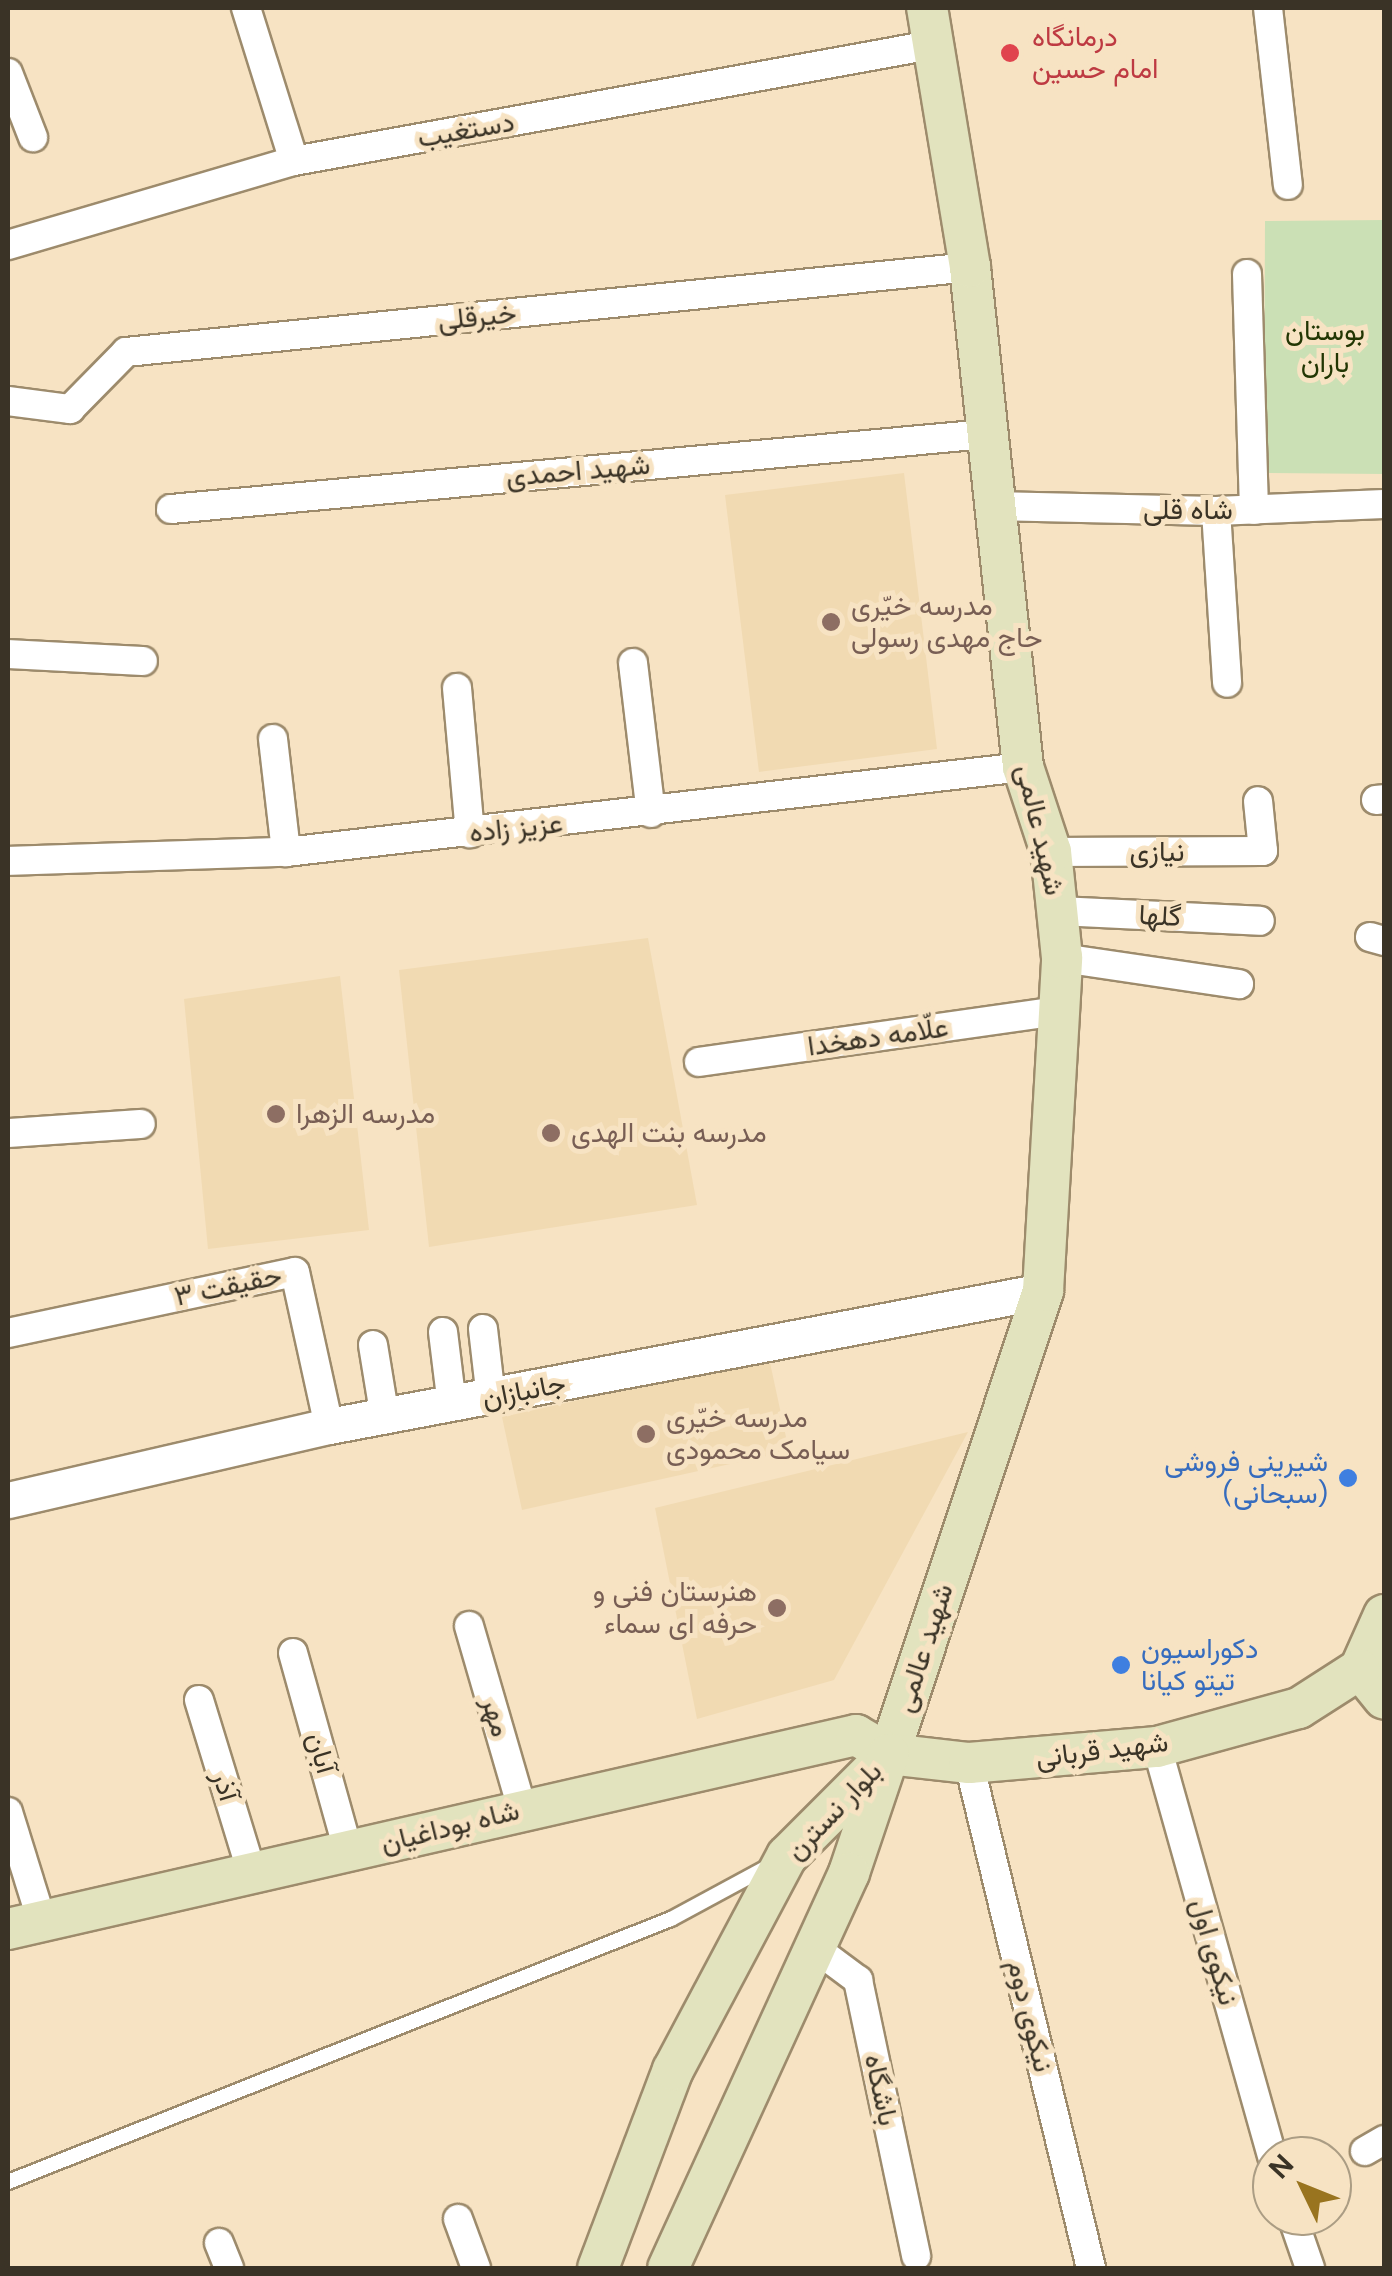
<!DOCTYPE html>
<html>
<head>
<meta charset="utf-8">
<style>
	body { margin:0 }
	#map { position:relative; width:1392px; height:2276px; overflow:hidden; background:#f7e3c3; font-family:"DM Sans",Vazirmatn,sans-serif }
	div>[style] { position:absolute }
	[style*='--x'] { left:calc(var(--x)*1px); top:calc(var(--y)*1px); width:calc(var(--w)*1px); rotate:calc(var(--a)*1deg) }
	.built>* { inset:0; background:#f1dab2 }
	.green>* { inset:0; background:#cbe0b5 }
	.roads { filter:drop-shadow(2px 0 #9d8b6c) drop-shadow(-2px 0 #9d8b6c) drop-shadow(0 2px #9d8b6c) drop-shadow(0 -2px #9d8b6c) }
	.service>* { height:14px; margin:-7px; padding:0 7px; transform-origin:7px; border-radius:7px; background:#fff }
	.minor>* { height:28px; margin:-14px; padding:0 14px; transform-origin:14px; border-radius:14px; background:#fff }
	.tertiary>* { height:35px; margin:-17.5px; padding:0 17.5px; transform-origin:17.5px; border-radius:17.5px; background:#fff }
	.secondary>* { height:40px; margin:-20px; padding:0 20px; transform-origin:20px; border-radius:20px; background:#e2e3be }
	.dots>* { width:28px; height:28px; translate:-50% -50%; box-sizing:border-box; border:5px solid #f7e3c3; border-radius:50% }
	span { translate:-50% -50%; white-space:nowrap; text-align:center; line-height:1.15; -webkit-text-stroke:10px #f7e3c3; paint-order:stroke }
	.health-label { font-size:28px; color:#be3a42 }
	.left { translate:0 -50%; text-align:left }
	.street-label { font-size:28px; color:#3a3326 }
	.park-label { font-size:28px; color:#223603 }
	.education-label { font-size:28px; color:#785e54 }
	.right { translate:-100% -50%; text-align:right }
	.shop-label { font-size:28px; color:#366cbe }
	.frame { position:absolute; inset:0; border:10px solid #3a3326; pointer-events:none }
	.north { position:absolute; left:1252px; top:2136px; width:100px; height:100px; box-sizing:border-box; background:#f7e3c3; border:2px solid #ab9d84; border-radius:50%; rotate:313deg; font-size:28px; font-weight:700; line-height:40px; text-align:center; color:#3a3326 }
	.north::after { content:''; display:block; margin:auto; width:35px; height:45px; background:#99741f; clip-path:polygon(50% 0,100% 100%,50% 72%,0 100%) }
</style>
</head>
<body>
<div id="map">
	<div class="built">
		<i style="clip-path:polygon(904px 473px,937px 749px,759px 772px,725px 495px)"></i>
		<i style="clip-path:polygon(648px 938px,697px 1205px,429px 1247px,399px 970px)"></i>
		<i style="clip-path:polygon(340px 976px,369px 1230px,208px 1249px,184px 999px)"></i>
		<i style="clip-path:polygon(769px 1358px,789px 1451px,522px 1510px,502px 1417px)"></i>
		<i style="clip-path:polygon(968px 1432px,834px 1680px,697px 1719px,655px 1508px)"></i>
	</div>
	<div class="green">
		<i style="clip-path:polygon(1384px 220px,1384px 474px,1264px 473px,1265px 221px)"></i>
	</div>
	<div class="roads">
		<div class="service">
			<i style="--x:8;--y:2182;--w:713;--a:-21.64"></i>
			<i style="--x:671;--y:1919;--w:111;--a:-28.4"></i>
		</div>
		<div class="minor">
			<i style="--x:246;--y:8;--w:160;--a:72.6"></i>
			<i style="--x:1268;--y:8;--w:178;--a:83.6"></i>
			<i style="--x:8;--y:73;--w:69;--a:68.7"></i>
			<i style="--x:8;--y:245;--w:298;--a:-16.4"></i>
			<i style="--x:294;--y:161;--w:647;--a:-10.32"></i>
			<i style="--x:1247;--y:274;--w:236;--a:88.3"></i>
			<i style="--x:8;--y:401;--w:63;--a:7.4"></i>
			<i style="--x:70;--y:409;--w:80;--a:-45.5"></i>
			<i style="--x:126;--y:352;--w:848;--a:-5.75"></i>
			<i style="--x:992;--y:506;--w:224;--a:1.3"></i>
			<i style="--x:1216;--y:511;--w:168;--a:-2.4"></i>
			<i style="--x:171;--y:509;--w:818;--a:-5.26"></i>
			<i style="--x:1216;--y:511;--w:172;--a:86.3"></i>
			<i style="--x:8;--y:654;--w:135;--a:3"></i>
			<i style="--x:633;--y:663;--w:151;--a:83.2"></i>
			<i style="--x:457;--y:688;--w:146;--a:84.9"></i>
			<i style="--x:273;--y:739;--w:114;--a:83.4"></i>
			<i style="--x:1376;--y:800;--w:8;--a:-7"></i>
			<i style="--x:1051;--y:852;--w:212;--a:-0.3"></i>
			<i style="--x:1263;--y:851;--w:50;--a:-95.7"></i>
			<i style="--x:8;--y:861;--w:278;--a:-1.9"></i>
			<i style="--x:286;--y:852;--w:742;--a:-6.58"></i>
			<i style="--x:1059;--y:911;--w:201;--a:2.8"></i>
			<i style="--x:1370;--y:937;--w:15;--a:16"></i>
			<i style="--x:1062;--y:958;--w:179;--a:8.4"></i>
			<i style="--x:699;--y:1062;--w:362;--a:-8.1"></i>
			<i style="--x:8;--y:1133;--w:133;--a:-3.9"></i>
			<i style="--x:483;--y:1329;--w:69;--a:83.4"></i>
			<i style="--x:443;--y:1332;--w:74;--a:83"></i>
			<i style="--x:8;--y:1333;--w:293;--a:-12"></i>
			<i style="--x:295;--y:1272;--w:158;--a:77.6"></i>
			<i style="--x:373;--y:1345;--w:74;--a:80.7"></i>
			<i style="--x:469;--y:1626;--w:191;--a:73.8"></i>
			<i style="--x:293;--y:1653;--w:208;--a:74.4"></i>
			<i style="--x:199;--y:1700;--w:181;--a:73"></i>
			<i style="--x:1157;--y:1747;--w:426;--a:74.3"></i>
			<i style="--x:969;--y:1763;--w:520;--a:76.42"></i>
			<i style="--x:8;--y:1812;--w:115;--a:72.8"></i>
			<i style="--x:811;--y:1945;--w:59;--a:36.7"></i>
			<i style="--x:858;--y:1980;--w:282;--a:78.1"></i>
			<i style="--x:1365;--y:2151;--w:22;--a:-30"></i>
			<i style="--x:1292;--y:2216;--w:55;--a:70.9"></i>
			<i style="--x:458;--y:2219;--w:52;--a:69.8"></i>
			<i style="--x:219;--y:2243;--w:27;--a:68"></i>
		</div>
		<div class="tertiary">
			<i style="--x:8;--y:1500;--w:329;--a:-13"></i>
			<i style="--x:329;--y:1426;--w:727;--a:-10.71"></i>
		</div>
		<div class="secondary">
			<i style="--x:1360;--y:1669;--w:59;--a:-66"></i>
			<i style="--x:1360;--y:1669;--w:38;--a:51"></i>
			<i style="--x:889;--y:1754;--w:488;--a:-71.6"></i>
			<i style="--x:1043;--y:1291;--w:334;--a:-86.7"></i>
			<i style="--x:1062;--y:958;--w:107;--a:-95.9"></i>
			<i style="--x:1051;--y:852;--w:89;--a:-108.2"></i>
			<i style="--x:1023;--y:767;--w:503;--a:-96.05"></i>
			<i style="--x:970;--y:267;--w:263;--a:-99.4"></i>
			<i style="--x:8;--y:1929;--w:870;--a:-12.89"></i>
			<i style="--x:856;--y:1735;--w:38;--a:30"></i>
			<i style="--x:889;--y:1754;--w:81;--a:6.4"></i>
			<i style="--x:969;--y:1763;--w:189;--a:-4.9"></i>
			<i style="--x:1157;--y:1747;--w:147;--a:-15.4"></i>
			<i style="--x:1299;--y:1708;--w:72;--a:-32.6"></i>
			<i style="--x:598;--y:2268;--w:212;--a:-69.3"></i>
			<i style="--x:673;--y:2070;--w:242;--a:-62"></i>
			<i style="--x:787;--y:1856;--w:144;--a:-45"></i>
			<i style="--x:889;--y:1754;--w:126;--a:108.6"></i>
			<i style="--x:849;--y:1873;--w:434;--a:114.6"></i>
		</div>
	</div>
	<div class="dots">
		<i style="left:1010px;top:53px;background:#e0444e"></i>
		<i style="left:831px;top:622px;background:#8d6e63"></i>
		<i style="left:276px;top:1114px;background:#8d6e63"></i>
		<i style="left:551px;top:1133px;background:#8d6e63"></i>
		<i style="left:646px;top:1434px;background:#8d6e63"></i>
		<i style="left:1348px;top:1478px;background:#3f7fe0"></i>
		<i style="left:777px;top:1608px;background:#8d6e63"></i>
		<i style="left:1121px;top:1665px;background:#3f7fe0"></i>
	</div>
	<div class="health-label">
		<span class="left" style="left:1032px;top:53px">درمانگاه<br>امام حسین</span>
	</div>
	<div class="street-label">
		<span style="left:466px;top:130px;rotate:-10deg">دستغیب</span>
		<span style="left:477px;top:317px;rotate:-6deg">خیرقلی</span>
		<span style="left:578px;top:471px;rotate:-5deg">شهید احمدی</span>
		<span style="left:1188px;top:510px">شاه قلی</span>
		<span style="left:516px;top:828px;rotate:-6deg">عزیز زاده</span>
		<span style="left:1040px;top:830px;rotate:77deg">شهید عالمی</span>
		<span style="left:1157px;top:852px">نیازی</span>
		<span style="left:1160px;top:916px;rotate:3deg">گلها</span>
		<span style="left:878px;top:1037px;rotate:-8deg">علّامه دهخدا</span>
		<span style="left:228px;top:1286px;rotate:-12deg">حقیقت ۳</span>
		<span style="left:524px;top:1391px;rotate:-11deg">جانبازان</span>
		<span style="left:924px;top:1648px;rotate:-72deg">شهید عالمی</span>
		<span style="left:496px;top:1717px;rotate:74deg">مهر</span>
		<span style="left:1102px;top:1750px;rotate:-7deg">شهید قربانی</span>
		<span style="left:321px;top:1753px;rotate:74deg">آبان</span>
		<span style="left:225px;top:1786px;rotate:73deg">آذر</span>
		<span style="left:834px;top:1811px;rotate:-46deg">بلوار نسترن</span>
		<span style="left:450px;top:1827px;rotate:-14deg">شاه بوداغیان</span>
		<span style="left:1214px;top:1952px;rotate:74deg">نیکوی اول</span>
		<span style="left:1030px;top:2016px;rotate:76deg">نیکوی دوم</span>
		<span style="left:881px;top:2090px;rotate:78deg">باشگاه</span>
	</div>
	<div class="park-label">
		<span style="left:1325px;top:347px">بوستان<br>باران</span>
	</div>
	<div class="education-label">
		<span class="left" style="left:851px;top:622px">مدرسه خیّری<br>حاج مهدی رسولی</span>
		<span class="left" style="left:296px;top:1114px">مدرسه الزهرا</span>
		<span class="left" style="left:571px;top:1133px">مدرسه بنت الهدی</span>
		<span class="left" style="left:666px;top:1434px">مدرسه خیّری<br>سیامک محمودی</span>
		<span class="right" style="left:757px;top:1608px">هنرستان فنی و<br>حرفه ای سماء</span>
	</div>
	<div class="shop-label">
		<span class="right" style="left:1328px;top:1478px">شیرینی فروشی<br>(سبحانی)</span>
		<span class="left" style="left:1141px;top:1665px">دکوراسیون<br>تیتو کیانا</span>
	</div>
	<div class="frame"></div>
	<div class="north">N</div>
</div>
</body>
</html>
